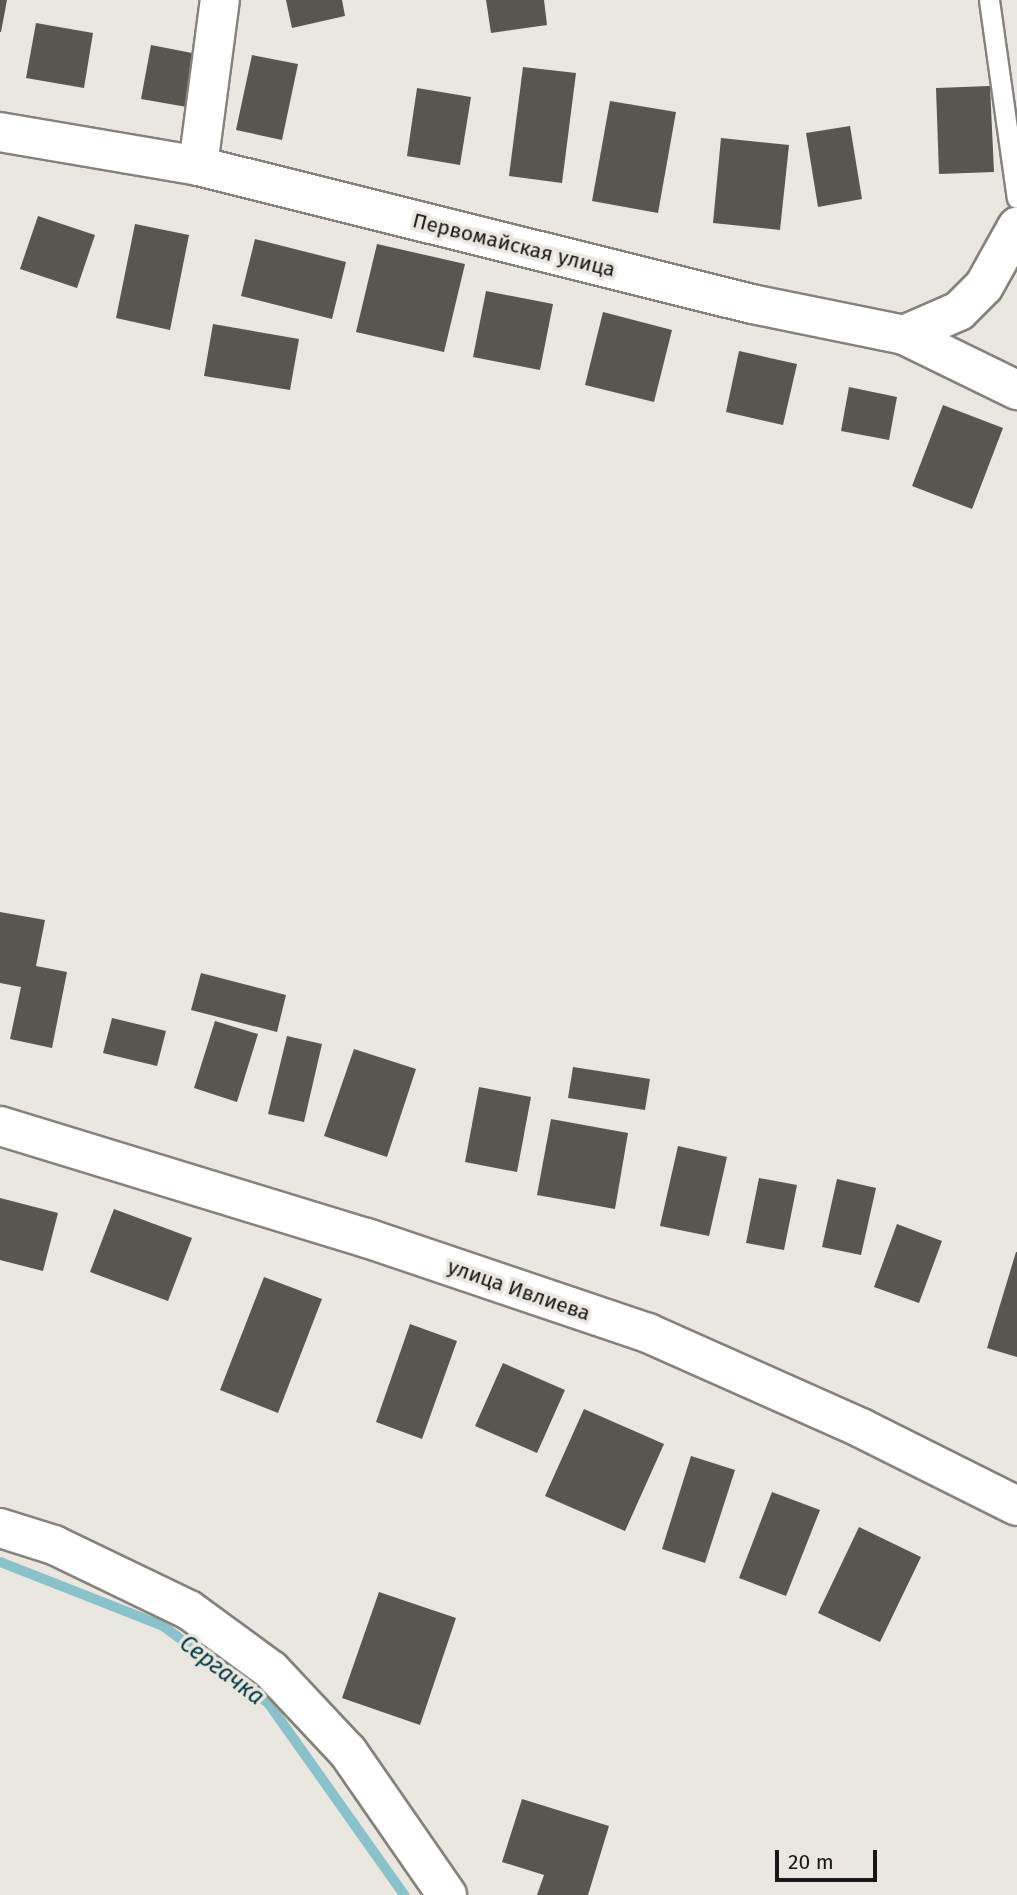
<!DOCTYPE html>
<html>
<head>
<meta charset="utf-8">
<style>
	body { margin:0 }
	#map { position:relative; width:1017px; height:1895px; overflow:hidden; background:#eae6e0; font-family:"Fira Sans",sans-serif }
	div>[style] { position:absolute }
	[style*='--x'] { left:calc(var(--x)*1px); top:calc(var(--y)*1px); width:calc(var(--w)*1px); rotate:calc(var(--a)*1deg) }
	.stream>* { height:10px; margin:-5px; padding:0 5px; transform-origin:5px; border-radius:5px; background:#89c2cb }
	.building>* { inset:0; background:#595550 }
	.roads { filter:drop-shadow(2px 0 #85817b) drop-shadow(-2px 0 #85817b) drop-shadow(0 2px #85817b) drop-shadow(0 -2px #85817b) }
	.service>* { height:19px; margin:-9.5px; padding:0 9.5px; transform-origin:9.5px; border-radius:9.5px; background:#fff }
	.minor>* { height:38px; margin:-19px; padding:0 19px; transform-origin:19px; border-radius:19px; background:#fff }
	span { translate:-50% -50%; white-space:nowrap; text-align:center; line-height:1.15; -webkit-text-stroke:7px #eae6e0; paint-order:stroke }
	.street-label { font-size:21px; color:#191715 }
	.water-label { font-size:23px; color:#003840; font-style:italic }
	.scale { position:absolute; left:775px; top:1850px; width:102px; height:32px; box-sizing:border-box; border:4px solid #191715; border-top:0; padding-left:9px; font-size:21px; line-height:24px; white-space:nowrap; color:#191715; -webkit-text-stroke:5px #eae6e0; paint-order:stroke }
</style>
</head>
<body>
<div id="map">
	<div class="stream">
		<i style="--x:0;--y:1562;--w:175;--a:21.4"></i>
		<i style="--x:163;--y:1626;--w:132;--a:36.3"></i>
		<i style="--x:269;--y:1704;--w:234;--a:54.7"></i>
	</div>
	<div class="building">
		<i style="clip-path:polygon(0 0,7px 0,1px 32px,0 32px)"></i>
		<i style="clip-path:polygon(286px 0,342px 0,345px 16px,292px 28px)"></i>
		<i style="clip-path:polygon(486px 0,544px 0,547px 25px,491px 33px)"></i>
		<i style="clip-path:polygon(36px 23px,93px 33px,84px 88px,26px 78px)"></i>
		<i style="clip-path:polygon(151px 45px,197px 54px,187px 107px,141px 99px)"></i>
		<i style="clip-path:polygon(252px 55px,298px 64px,282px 140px,236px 130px)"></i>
		<i style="clip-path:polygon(523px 67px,576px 73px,562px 183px,509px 176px)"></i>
		<i style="clip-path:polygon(990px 86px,994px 172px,939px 174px,936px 88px)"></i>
		<i style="clip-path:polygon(417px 88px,471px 97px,460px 165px,407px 156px)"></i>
		<i style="clip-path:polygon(610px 101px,676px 112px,658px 213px,592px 201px)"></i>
		<i style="clip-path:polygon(850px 126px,862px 199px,818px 207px,806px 133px)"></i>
		<i style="clip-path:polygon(721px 138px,789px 145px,780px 230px,713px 223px)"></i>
		<i style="clip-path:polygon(38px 216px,95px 235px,77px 288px,20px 269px)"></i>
		<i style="clip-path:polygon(135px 224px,189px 235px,170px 330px,116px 318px)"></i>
		<i style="clip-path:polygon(255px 239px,346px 262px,332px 319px,241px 296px)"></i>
		<i style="clip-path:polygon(377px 244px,465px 264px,444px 352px,356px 332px)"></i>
		<i style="clip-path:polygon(486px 291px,553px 304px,540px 370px,473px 357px)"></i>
		<i style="clip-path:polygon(603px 312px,672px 330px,654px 402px,585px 385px)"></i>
		<i style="clip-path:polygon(213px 324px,299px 339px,290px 390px,204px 376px)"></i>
		<i style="clip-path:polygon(739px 351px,797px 364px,783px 425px,726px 412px)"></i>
		<i style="clip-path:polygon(849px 387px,897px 397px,889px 440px,841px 431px)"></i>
		<i style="clip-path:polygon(943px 405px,1003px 428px,972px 509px,912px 486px)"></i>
		<i style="clip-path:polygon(0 912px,45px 920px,36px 966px,67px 972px,52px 1048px,10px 1039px,21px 987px,0 983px)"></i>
		<i style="clip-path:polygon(201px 973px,286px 995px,277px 1032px,191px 1010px)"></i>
		<i style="clip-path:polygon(112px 1018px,166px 1031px,157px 1066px,103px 1053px)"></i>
		<i style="clip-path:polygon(215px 1021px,258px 1034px,237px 1102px,194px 1088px)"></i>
		<i style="clip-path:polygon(287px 1036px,322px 1044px,304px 1122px,268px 1114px)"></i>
		<i style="clip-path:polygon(354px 1049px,416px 1069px,387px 1157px,324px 1136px)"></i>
		<i style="clip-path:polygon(573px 1067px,650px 1079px,645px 1110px,568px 1098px)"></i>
		<i style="clip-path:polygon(479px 1087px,531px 1097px,517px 1172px,465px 1162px)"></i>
		<i style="clip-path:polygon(551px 1119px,628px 1133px,615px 1209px,537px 1195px)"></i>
		<i style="clip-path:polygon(678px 1146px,727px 1157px,709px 1236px,660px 1226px)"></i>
		<i style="clip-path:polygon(759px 1178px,797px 1185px,784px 1250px,746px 1243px)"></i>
		<i style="clip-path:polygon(837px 1179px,876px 1188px,861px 1255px,822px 1247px)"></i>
		<i style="clip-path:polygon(0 1198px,58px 1213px,43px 1271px,0 1260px)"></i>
		<i style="clip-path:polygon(114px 1209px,192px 1238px,168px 1301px,90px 1272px)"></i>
		<i style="clip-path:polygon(897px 1224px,942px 1241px,919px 1303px,874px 1287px)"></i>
		<i style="clip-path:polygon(1016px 1252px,1017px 1252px,1017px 1357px,987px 1348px)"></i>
		<i style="clip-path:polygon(264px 1277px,322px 1299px,278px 1413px,220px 1390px)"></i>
		<i style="clip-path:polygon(410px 1324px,457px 1341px,422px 1439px,376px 1422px)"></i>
		<i style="clip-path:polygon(503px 1363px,565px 1390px,537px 1453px,475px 1426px)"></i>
		<i style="clip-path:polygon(584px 1409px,664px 1444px,625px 1531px,545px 1496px)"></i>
		<i style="clip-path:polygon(691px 1456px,735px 1470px,705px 1563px,662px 1549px)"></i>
		<i style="clip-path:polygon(772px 1492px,820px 1510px,786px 1596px,739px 1578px)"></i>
		<i style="clip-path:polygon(859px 1527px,921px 1557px,880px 1642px,818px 1613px)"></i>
		<i style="clip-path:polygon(379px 1592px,456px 1618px,420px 1725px,342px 1698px)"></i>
		<i style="clip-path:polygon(522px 1799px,609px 1826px,588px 1895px,537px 1895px,544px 1875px,502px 1862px)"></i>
	</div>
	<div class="roads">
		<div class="service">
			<i style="--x:989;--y:0;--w:200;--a:82"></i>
		</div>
		<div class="minor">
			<i style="--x:0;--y:132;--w:201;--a:9.7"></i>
			<i style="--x:198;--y:166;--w:571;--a:13.99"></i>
			<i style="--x:752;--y:304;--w:155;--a:11.5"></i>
			<i style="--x:904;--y:335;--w:126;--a:26"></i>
			<i style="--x:198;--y:166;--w:167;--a:-82.5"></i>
			<i style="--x:904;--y:335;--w:60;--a:-23.6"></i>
			<i style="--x:959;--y:311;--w:35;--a:-45"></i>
			<i style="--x:984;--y:286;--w:68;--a:-60.8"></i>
			<i style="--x:0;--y:1126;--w:384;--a:17"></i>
			<i style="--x:367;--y:1238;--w:297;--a:18.7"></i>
			<i style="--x:648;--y:1333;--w:233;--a:24"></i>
			<i style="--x:861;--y:1428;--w:174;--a:26.6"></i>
			<i style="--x:0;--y:1528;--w:57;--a:17.5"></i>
			<i style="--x:54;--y:1545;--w:150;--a:25.7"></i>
			<i style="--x:189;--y:1610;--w:102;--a:36.2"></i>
			<i style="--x:271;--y:1670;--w:112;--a:46.8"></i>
			<i style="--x:348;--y:1752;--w:174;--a:55.3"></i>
		</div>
	</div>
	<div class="street-label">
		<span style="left:514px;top:245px;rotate:14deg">Первомайская улица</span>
		<span style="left:519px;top:1290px;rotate:19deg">улица Ивлиева</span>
	</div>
	<div class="water-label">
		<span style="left:222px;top:1670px;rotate:37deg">Сергачка</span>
	</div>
	<div class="scale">20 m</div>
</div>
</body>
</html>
